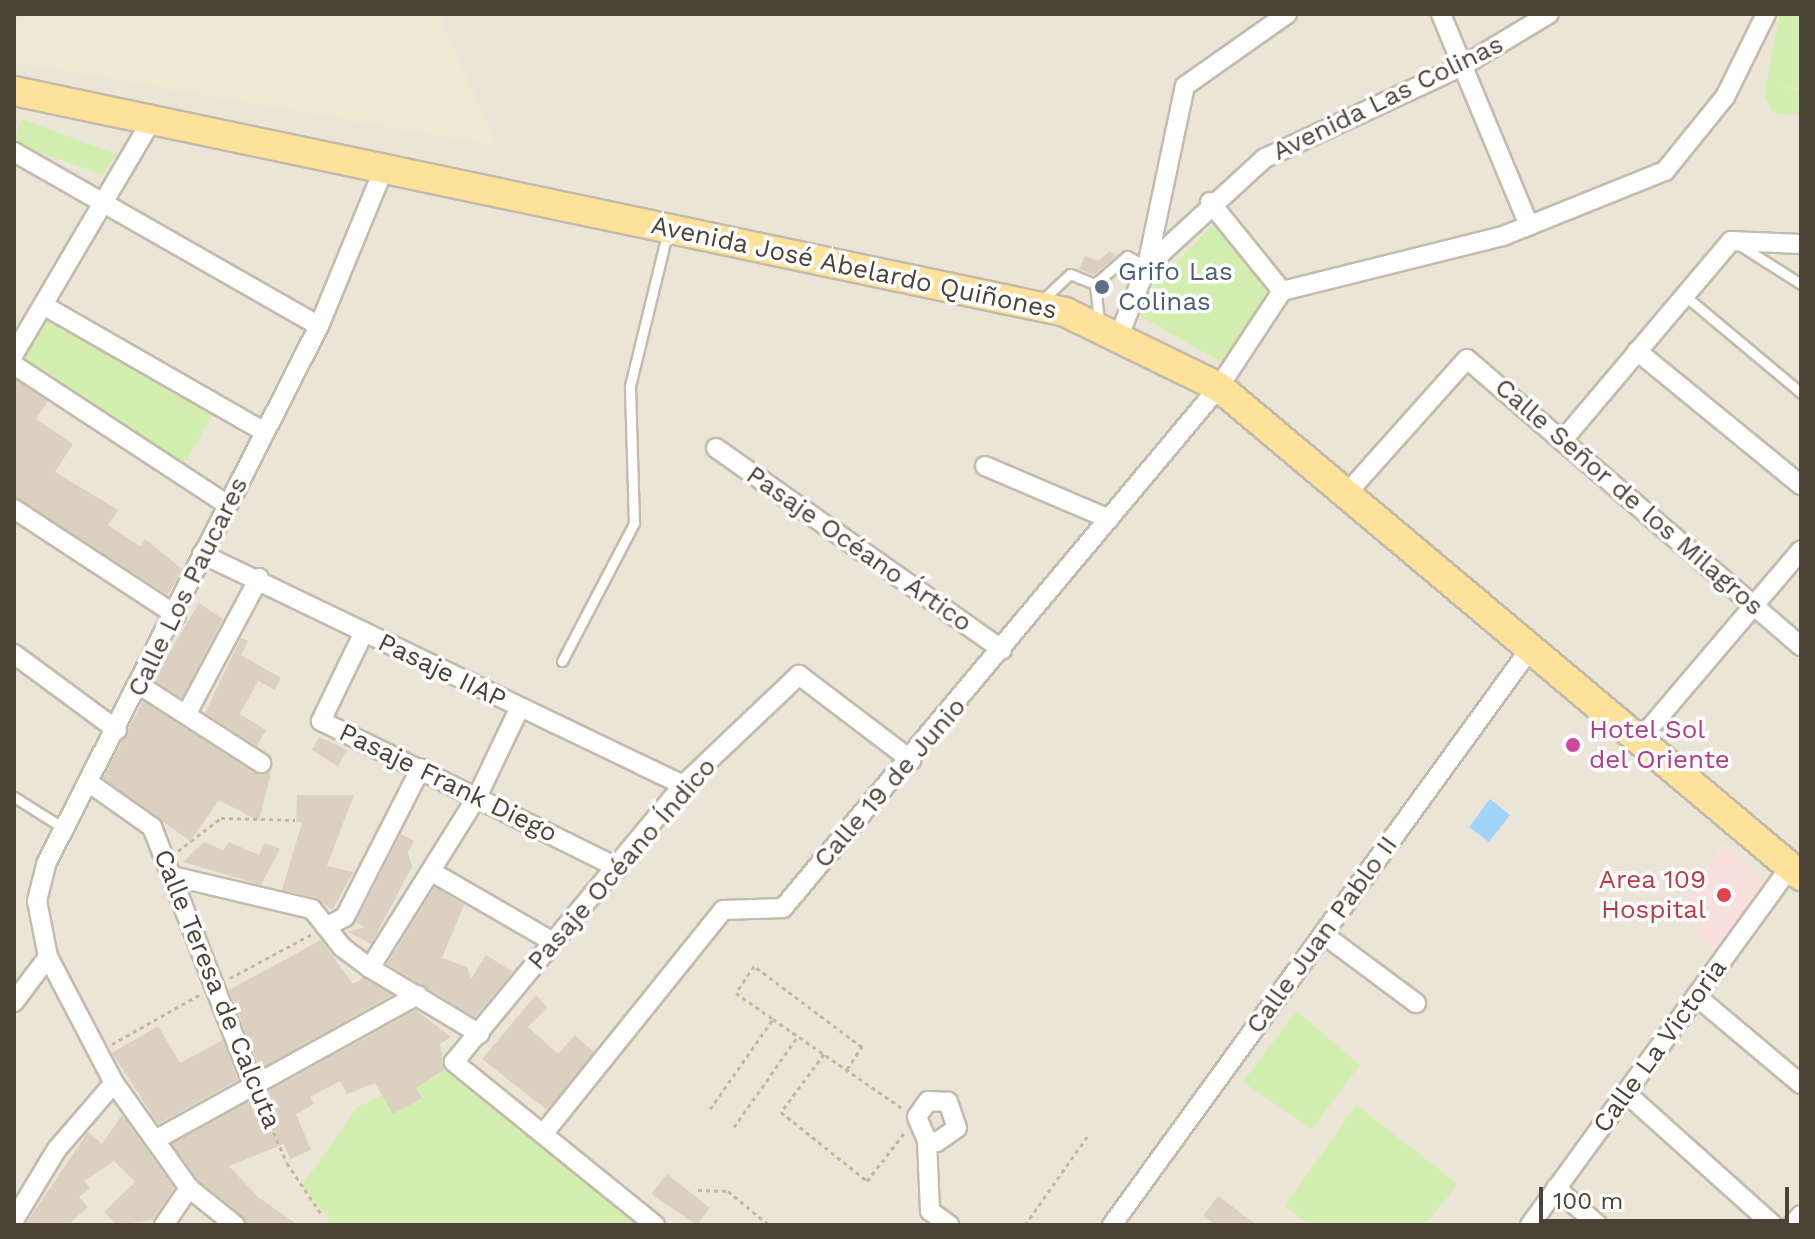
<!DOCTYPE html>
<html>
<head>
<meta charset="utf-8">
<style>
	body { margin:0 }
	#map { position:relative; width:1815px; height:1239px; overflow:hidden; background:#f6f3ea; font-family:"Work Sans",sans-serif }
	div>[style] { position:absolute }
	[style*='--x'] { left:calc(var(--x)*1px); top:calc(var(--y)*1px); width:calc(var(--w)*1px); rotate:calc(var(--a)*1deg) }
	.residential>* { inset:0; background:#ebe5d7 }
	.education>* { inset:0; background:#f1e8d2 }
	.medical>* { inset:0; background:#f8e0dc }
	.green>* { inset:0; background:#d2efaf }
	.water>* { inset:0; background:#a0d5f9 }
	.building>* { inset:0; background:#dcd1c1 }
	.path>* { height:3px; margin-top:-1.5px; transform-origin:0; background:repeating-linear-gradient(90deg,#c7b79a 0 4px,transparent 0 8px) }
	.roads { filter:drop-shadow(2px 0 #c3bbab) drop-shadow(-2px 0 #c3bbab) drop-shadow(0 2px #c3bbab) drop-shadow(0 -2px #c3bbab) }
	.service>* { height:9px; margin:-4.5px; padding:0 4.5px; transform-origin:4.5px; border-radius:4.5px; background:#fff }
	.minor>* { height:18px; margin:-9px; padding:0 9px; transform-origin:9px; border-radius:9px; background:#fff }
	.primary>* { height:28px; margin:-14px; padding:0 14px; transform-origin:14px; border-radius:14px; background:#ffe29a }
	.dots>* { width:22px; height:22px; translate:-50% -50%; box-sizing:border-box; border:4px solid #fff; border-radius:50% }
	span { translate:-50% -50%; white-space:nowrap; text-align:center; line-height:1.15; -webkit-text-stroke:7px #fff; paint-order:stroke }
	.street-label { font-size:26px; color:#4c4337 }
	.service-label { font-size:26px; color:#4e5e75 }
	.left { translate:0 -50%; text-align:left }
	.hotel-label { font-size:26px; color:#b23c85 }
	.health-label { font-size:26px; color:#be3a42 }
	.right { translate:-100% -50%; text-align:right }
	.frame { position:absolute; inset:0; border:16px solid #4c4337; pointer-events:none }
	.scale { position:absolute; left:1539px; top:1187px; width:250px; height:36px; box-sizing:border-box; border:4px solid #4c4337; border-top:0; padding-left:10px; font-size:24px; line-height:28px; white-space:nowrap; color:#4c4337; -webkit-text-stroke:6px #fff; paint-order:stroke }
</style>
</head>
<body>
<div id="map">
	<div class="residential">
		<i style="clip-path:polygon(14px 14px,1801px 14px,1801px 1225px,14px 1225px)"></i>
	</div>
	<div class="education">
		<i style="clip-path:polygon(31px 14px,439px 14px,497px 146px,14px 62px,14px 22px)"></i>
	</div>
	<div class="medical">
		<i style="clip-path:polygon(1723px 843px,1771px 886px,1717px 955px,1692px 927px,1673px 918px)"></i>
	</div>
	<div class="green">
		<i style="clip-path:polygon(1780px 14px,1801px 14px,1801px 88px,1780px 87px,1801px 91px,1801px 115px,1773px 113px,1764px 94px)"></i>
		<i style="clip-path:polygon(22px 119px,116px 154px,102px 175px,14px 143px)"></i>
		<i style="clip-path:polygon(1216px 221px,1282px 300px,1237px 371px,1137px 314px,1148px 293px)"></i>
		<i style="clip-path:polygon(48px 307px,215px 410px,181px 470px,16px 362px)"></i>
		<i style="clip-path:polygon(1297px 1011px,1360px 1065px,1312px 1129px,1243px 1082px)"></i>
		<i style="clip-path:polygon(454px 1062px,663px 1225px,327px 1225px,329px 1218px,302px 1186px,357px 1107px)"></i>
		<i style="clip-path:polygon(1356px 1105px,1458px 1184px,1425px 1225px,1310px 1225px,1285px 1206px)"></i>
	</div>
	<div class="water">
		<i style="clip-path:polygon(1490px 799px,1510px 815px,1489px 842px,1469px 827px)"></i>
	</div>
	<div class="building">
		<i style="clip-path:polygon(1110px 251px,1116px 256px,1094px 275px,1079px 269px,1085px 256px,1098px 261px)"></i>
		<i style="clip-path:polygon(14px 379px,48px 401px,36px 419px,73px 444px,55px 472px,118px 510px,108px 525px,141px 547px,145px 539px,182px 569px,168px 595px,14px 497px)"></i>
		<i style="clip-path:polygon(199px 603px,223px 619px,182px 698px,153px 680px)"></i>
		<i style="clip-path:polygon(241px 638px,248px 641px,241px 655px,281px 678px,275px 690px,258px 681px,240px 714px,266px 730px,257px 746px,205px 713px)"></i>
		<i style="clip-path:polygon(143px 701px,255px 773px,271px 773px,259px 821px,219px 800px,190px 841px,103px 778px)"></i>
		<i style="clip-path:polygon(319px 737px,347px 750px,338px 766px,312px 750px)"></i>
		<i style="clip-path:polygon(297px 795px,354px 795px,327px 866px,354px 872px,332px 910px,316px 898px,282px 890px,302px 823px,296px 821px)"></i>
		<i style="clip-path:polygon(401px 834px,414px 841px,408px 852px,412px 867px,371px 944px,348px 932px,365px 927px,356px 922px)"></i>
		<i style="clip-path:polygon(204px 842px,223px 850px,229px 842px,259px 855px,265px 843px,280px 849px,261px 885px,183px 862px)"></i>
		<i style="clip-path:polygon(435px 887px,464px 905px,442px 958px,467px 967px,471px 979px,486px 955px,513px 972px,475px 1017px,387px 964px)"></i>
		<i style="clip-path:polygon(321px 940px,353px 984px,364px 978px,392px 995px,260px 1069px,229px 990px)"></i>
		<i style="clip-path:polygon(536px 995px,547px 1007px,528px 1027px,558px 1054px,575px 1035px,594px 1052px,547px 1110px,482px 1059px)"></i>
		<i style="clip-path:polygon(416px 1010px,451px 1037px,440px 1044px,445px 1069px,416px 1088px,422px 1098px,393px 1114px,375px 1083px,347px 1094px,340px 1081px,310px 1097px,314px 1104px,296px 1114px,311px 1150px,290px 1159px,284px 1144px,229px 1166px,258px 1197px,298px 1225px,247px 1225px,198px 1180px,172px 1144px)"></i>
		<i style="clip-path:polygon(158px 1026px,180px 1063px,223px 1040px,238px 1080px,158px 1124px,112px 1053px)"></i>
		<i style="clip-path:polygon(122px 1115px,174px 1188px,153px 1220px,116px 1225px,104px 1212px,135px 1182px,114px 1161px,84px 1181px,90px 1188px,79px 1197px,88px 1207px,68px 1225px,25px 1225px,88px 1132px,102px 1144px)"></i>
		<i style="clip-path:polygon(667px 1174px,710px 1208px,697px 1225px,651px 1194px)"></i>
		<i style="clip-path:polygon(1218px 1196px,1257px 1225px,1216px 1225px,1203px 1216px)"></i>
	</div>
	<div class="path">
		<i style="--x:178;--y:851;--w:54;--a:-37.5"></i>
		<i style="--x:221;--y:818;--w:74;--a:1.5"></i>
		<i style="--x:230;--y:978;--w:93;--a:-28.2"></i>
		<i style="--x:112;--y:1044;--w:100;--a:-29.4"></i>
		<i style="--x:824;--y:1054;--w:72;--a:126.6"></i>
		<i style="--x:781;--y:1112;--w:110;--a:38.7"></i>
		<i style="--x:867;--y:1181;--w:62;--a:-52.2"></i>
		<i style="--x:847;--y:1069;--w:27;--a:-56"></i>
		<i style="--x:862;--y:1047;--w:135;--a:-143.1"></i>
		<i style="--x:754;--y:966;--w:32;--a:124"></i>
		<i style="--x:736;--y:993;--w:45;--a:35.1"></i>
		<i style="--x:773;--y:1019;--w:157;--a:34.6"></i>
		<i style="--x:261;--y:1103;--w:65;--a:66.6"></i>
		<i style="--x:287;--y:1163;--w:63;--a:56.1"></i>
		<i style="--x:710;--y:1109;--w:110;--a:-55"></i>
		<i style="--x:734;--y:1127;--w:111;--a:-54.9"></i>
		<i style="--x:698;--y:1190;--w:30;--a:2"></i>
		<i style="--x:728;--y:1191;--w:53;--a:39.7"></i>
		<i style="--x:1025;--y:1225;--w:111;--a:-54.9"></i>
	</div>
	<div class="roads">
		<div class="service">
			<i style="--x:1741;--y:246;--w:71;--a:32.3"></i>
			<i style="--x:1095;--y:284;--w:43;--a:-41.2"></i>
			<i style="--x:1127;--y:256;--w:22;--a:27"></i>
			<i style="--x:1684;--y:295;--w:153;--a:39.9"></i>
			<i style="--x:1040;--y:302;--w:41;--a:-43"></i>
			<i style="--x:1070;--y:274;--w:27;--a:22"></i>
			<i style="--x:1095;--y:284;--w:38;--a:84"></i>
			<i style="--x:562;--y:661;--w:156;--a:-62.4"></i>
			<i style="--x:634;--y:523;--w:137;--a:-91.7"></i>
			<i style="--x:630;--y:386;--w:161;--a:-76.3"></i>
			<i style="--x:14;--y:797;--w:60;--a:32.1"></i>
		</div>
		<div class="minor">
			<i style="--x:1441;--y:14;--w:229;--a:67.4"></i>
			<i style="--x:14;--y:152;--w:351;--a:29.7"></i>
			<i style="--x:1210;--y:202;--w:114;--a:51"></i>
			<i style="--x:1147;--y:266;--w:184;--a:-78.1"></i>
			<i style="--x:1185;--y:86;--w:125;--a:-35.2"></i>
			<i style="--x:43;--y:305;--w:256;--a:29.8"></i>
			<i style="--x:1118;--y:338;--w:78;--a:-68.1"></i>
			<i style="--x:1147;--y:266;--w:160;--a:-42.5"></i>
			<i style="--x:1265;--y:158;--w:220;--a:-25"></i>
			<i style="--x:1464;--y:65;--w:99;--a:-31"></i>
			<i style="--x:1637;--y:351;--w:212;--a:39.3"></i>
			<i style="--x:14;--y:354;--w:274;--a:-59.5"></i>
			<i style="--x:14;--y:365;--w:256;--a:33.2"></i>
			<i style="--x:1562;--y:441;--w:262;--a:-49.8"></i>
			<i style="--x:1731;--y:241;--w:70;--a:2.5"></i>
			<i style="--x:716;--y:448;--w:350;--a:35.2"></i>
			<i style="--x:985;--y:466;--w:135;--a:23.1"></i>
			<i style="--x:1348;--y:492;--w:178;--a:-48.2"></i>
			<i style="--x:1467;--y:359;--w:440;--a:40.7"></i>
			<i style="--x:14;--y:509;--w:194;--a:33.2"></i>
			<i style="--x:202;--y:554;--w:534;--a:25.65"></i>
			<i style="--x:364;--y:632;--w:99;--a:115.8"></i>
			<i style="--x:321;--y:721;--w:332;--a:26.3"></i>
			<i style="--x:14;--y:654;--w:128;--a:36.4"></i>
			<i style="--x:141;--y:686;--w:143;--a:32.7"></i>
			<i style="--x:187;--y:713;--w:153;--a:-61.9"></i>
			<i style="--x:1642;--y:737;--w:245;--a:-49.6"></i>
			<i style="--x:91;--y:784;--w:75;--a:35.2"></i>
			<i style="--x:152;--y:827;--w:277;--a:68.6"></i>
			<i style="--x:432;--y:872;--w:140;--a:30"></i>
			<i style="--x:172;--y:876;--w:144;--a:13.3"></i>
			<i style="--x:312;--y:909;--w:48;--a:51.7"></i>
			<i style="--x:342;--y:947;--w:35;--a:37"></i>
			<i style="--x:370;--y:968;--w:128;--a:31"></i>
			<i style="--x:326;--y:927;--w:21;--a:-28"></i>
			<i style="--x:345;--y:917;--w:167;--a:-63"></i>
			<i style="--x:1323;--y:934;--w:116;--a:36.6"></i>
			<i style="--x:370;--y:968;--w:204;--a:-58"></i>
			<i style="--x:478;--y:795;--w:95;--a:-64.5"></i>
			<i style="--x:1696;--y:996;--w:137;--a:40"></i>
			<i style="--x:14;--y:1002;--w:56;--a:-52.9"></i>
			<i style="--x:1626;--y:1093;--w:198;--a:41.9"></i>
			<i style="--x:543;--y:1134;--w:287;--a:-51.2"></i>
			<i style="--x:723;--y:910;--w:60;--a:-1.9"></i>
			<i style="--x:783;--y:908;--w:679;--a:-50.08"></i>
			<i style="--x:1219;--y:387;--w:115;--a:-56.7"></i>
			<i style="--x:1282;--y:291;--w:228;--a:-14"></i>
			<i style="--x:1503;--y:236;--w:175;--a:-21.9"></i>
			<i style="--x:1665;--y:171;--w:95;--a:-51"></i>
			<i style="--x:1725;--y:97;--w:93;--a:-63.7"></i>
			<i style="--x:155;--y:1140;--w:300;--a:-28.9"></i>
			<i style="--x:927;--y:1140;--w:10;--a:11"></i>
			<i style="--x:937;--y:1142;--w:24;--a:-35"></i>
			<i style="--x:957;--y:1128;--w:28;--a:-109"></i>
			<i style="--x:948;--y:1102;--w:20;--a:-177"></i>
			<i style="--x:928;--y:1101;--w:19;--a:125"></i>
			<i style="--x:917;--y:1117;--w:25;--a:67"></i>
			<i style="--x:927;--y:1140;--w:71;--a:87.6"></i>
			<i style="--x:930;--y:1211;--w:24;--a:36"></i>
			<i style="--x:1556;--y:1188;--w:56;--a:41.4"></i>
			<i style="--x:14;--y:1220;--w:83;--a:-58.8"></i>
			<i style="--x:57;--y:1149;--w:87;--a:-49.2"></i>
			<i style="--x:164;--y:1225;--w:45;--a:-56"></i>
			<i style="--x:235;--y:1225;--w:59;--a:-141.2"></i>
			<i style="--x:189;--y:1188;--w:129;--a:-125.5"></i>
			<i style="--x:114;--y:1083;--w:142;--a:-117.6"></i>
			<i style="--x:48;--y:957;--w:57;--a:-101.1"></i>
			<i style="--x:37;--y:901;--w:38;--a:-76"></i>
			<i style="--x:46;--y:864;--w:603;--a:-63.1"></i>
			<i style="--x:319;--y:326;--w:171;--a:-67.6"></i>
			<i style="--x:655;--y:1225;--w:259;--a:-141"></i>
			<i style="--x:454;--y:1062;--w:359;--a:-50.4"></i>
			<i style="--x:683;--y:785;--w:160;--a:-43.5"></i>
			<i style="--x:799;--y:675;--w:141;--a:37.2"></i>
			<i style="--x:1112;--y:1225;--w:717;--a:-54.03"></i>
			<i style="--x:1530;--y:1225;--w:442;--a:-54"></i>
			<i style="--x:1792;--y:1225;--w:13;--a:-48"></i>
		</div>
		<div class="primary">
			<i style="--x:14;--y:91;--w:1074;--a:11.87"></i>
			<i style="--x:1065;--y:312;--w:171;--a:26"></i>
			<i style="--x:1219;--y:387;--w:760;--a:40.04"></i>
		</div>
	</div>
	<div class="dots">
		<i style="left:1102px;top:287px;background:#5c6f8a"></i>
		<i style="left:1573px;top:745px;background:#d1479c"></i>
		<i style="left:1724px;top:895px;background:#e0444e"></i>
	</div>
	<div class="street-label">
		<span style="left:1388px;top:98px;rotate:-26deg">Avenida Las Colinas</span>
		<span style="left:854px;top:268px;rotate:12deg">Avenida José Abelardo Quiñones</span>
		<span style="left:1629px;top:497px;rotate:41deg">Calle Señor de los Milagros</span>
		<span style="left:859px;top:549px;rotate:35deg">Pasaje Océano Ártico</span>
		<span style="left:188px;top:587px;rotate:-64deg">Calle Los Paucares</span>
		<span style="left:442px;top:671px;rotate:26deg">Pasaje IIAP</span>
		<span style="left:448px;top:783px;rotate:26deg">Pasaje Frank Diego</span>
		<span style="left:890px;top:783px;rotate:-49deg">Calle 19 de Junio</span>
		<span style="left:622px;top:864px;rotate:-49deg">Pasaje Océano Índico</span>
		<span style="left:1322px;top:935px;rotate:-54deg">Calle Juan Pablo II</span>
		<span style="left:217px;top:989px;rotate:68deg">Calle Teresa de Calcuta</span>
		<span style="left:1660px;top:1046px;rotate:-54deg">Calle La Victoria</span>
	</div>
	<div class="service-label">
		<span class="left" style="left:1118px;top:287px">Grifo Las<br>Colinas</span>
	</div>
	<div class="hotel-label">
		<span class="left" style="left:1589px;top:745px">Hotel Sol<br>del Oriente</span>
	</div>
	<div class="health-label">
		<span class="right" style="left:1706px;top:895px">Area 109<br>Hospital</span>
	</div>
	<div class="frame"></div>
	<div class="scale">100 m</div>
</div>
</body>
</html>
